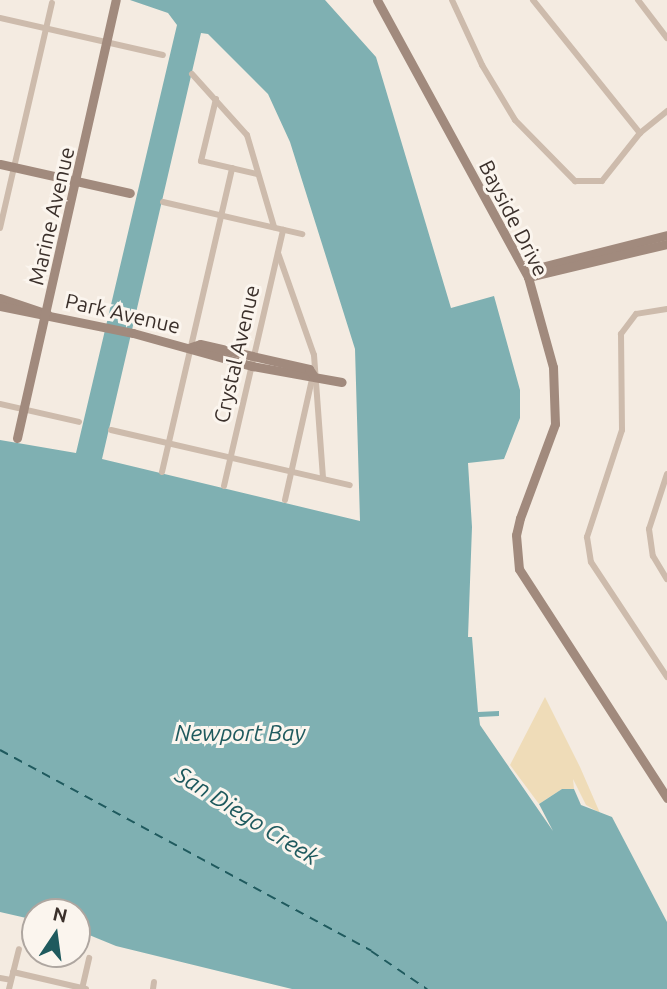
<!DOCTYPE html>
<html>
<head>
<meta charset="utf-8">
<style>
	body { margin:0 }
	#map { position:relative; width:667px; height:989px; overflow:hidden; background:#f4ebe1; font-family:Ubuntu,sans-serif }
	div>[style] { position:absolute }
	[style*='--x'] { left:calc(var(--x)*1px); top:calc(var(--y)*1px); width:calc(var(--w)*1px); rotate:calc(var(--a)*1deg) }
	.sand>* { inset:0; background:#efdcb8 }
	.water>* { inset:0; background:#7fb0b2 }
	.ferry>* { height:2px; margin-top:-1px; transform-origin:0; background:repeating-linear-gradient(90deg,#1f5a5e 0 9px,transparent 0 16px) }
	.street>* { height:6px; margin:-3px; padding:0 3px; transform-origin:3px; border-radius:3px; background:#cdbbac }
	.secondary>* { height:9px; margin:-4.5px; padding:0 4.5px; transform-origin:4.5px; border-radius:4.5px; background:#a18a7d }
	span { translate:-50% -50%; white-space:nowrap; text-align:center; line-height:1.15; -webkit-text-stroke:6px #fbf5ee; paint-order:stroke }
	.street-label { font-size:21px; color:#3b302b }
	.water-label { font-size:23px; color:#1f5a5e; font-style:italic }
	.north { position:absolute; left:21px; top:898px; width:70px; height:70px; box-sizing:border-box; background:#fbf5ee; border:2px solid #aea6a0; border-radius:50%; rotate:13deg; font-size:19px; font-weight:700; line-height:28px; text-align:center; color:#3b302b }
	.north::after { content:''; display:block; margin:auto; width:24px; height:32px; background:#1f5a5e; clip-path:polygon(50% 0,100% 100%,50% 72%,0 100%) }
</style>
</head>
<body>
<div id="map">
	<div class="sand">
		<i style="clip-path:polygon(545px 697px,580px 767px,600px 813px,586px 805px,573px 779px,574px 789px,562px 789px,539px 804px,510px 765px)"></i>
	</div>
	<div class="water">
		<i style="clip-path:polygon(evenodd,130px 0,325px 0,376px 57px,451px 308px,494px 296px,520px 390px,520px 418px,504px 459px,468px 463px,472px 527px,468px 637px,472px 637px,478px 712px,499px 711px,499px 716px,479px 717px,480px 725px,553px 831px,539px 804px,562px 789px,574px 789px,581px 805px,612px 817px,667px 922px,667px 989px,292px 989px,116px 946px,77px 930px,77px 912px,35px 912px,35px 920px,0 912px,0 440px,76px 453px,177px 25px,168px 13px,130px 0,201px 33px,208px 34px,268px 94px,290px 142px,355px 349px,360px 521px,102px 459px,201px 33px)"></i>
	</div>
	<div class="ferry">
		<i style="--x:0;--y:750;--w:422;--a:28.4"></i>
		<i style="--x:371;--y:951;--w:68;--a:34.2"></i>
	</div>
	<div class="street">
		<i style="--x:452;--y:0;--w:72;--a:65.2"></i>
		<i style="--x:482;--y:65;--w:64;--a:59"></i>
		<i style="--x:515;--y:120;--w:86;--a:45.5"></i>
		<i style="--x:575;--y:181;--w:27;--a:0"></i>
		<i style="--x:602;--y:181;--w:61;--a:-51.6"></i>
		<i style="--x:640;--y:133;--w:35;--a:-39"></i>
		<i style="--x:533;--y:0;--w:171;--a:51.2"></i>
		<i style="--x:638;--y:0;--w:48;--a:52.7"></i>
		<i style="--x:0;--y:18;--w:167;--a:12.8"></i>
		<i style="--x:192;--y:74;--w:82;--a:48"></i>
		<i style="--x:247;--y:135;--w:96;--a:73.6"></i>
		<i style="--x:216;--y:99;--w:64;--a:103.6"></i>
		<i style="--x:201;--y:161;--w:57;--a:13.1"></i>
		<i style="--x:163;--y:202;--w:143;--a:13"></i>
		<i style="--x:0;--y:228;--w:231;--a:-77"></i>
		<i style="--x:278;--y:253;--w:108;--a:70.6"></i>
		<i style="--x:314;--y:355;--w:123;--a:85.8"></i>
		<i style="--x:667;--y:309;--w:31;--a:171"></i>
		<i style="--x:636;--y:314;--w:25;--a:127"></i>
		<i style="--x:621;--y:334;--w:96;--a:89.4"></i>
		<i style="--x:622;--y:430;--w:113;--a:108.1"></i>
		<i style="--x:587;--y:537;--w:25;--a:81"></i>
		<i style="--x:591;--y:562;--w:138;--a:56.5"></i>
		<i style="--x:0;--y:404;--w:81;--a:12.8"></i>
		<i style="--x:111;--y:430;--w:245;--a:13"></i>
		<i style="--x:162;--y:472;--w:312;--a:-77"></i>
		<i style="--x:667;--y:474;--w:58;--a:108.1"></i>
		<i style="--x:649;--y:529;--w:27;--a:82"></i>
		<i style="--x:653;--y:556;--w:27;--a:59"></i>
		<i style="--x:224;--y:486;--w:263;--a:-77"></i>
		<i style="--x:285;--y:500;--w:128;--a:-77.4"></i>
		<i style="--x:13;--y:972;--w:75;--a:13.1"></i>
		<i style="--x:0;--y:978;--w:11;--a:10"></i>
		<i style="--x:9;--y:989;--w:41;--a:-76"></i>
		<i style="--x:82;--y:989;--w:32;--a:-77"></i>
		<i style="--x:153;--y:989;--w:7;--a:-82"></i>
	</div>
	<div class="secondary">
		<i style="--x:377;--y:0;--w:315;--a:61.4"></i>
		<i style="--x:528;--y:277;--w:93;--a:74.5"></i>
		<i style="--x:553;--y:367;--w:57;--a:88"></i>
		<i style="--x:555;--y:424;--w:100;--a:110.4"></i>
		<i style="--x:520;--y:518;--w:17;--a:103"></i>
		<i style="--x:516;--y:535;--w:34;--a:85"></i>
		<i style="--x:519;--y:569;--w:273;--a:57.1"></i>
		<i style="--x:0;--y:164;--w:133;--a:12.6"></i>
		<i style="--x:528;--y:277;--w:13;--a:-45"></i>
		<i style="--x:537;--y:268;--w:134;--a:-14.2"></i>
		<i style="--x:528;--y:277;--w:143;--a:-13.4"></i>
		<i style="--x:0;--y:298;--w:50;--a:18.8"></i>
		<i style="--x:0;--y:306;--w:136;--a:11.5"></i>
		<i style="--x:133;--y:333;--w:123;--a:15.5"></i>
		<i style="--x:252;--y:366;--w:91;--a:10.1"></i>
		<i style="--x:191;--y:347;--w:9;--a:-18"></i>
		<i style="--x:200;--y:344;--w:112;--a:12.9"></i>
		<i style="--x:309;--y:369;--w:7;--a:56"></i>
		<i style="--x:17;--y:438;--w:449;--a:-77.3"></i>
	</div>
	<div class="street-label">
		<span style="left:51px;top:216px;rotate:-77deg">Marine Avenue</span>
		<span style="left:514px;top:218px;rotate:63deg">Bayside Drive</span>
		<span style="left:123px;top:313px;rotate:13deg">Park Avenue</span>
		<span style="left:236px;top:354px;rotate:-77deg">Crystal Avenue</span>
	</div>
	<div class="water-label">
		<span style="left:240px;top:733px">Newport Bay</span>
		<span style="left:247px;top:816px;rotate:32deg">San Diego Creek</span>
	</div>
	<div class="north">N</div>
</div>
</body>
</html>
